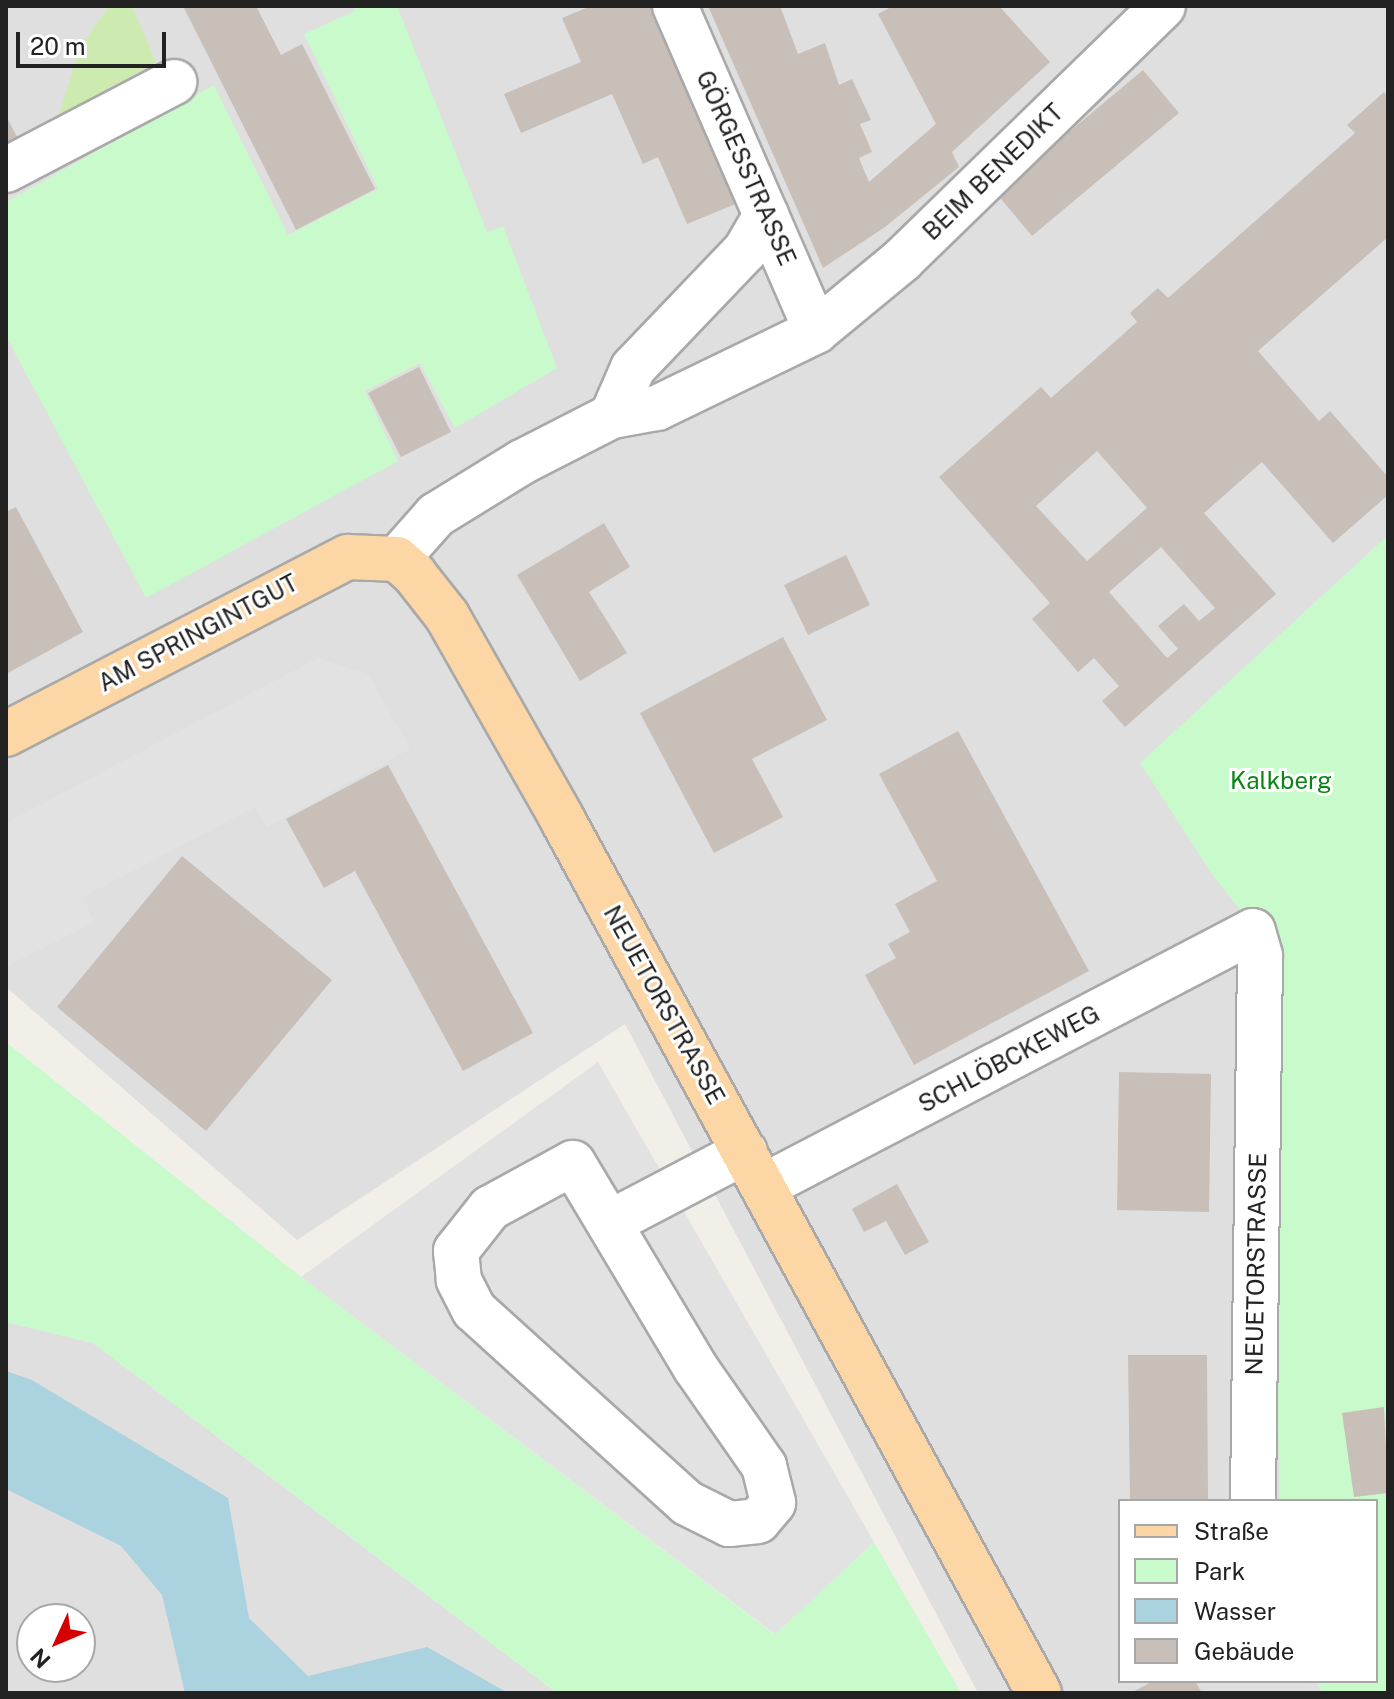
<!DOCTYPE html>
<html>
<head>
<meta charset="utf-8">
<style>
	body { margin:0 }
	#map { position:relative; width:1394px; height:1699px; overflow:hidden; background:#f2efe9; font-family:"Public Sans",sans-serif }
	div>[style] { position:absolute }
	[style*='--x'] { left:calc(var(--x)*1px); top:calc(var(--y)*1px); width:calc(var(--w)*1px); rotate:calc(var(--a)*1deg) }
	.residential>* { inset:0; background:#e0dfdf }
	.grass>* { inset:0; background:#cdebb0 }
	.park>* { inset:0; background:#c8facc }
	.parking>* { inset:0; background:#e2e2e2 }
	.water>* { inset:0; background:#aad3df }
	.building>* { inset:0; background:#c7bfb8 }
	.roads { filter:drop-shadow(2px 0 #a9a9a9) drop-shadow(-2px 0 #a9a9a9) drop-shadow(0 2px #a9a9a9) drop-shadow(0 -2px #a9a9a9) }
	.minor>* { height:44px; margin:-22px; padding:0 22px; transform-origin:22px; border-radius:22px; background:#fff }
	.major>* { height:44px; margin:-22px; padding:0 22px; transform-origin:22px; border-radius:22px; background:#fcd6a4 }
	span { translate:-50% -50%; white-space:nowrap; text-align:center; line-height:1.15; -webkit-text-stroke:6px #fff; paint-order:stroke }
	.street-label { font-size:24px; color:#222 }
	.park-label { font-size:24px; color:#0c8416 }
	.frame { position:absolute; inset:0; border:8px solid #222; pointer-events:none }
	.legend { position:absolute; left:1118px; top:1499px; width:260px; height:184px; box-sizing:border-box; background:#fff; border:2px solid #a7a7a7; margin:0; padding:10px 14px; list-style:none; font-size:24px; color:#222 }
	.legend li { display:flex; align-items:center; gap:16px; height:40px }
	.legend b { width:40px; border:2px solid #a7a7a7 }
	.north { position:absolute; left:16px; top:1603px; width:80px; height:80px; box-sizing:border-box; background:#fff; border:2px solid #a7a7a7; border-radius:50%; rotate:226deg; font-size:22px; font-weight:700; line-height:32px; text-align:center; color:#222 }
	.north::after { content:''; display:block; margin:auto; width:28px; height:36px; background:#d40000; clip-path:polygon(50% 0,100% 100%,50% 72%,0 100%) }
	.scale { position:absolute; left:16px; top:32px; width:150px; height:36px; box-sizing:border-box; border:4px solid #222; border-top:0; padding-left:10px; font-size:24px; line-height:28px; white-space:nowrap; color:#222; -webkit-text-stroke:6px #fff; paint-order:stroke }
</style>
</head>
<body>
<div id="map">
	<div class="residential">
		<i style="clip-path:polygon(6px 6px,1388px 6px,1388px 539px,1275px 949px,1282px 1501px,1120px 1501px,1120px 1681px,1316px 1681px,1323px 1693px,978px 1693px,625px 1024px,297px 1240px,6px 987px)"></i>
		<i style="clip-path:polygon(evenodd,6px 1322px,93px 1343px,557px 1693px,6px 1693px,6px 1322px,32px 1619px,80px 1619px,80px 1667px,32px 1667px,32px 1619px)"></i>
	</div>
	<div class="grass">
		<i style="clip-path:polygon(109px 6px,132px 6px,156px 63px,59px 115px,79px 49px)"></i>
	</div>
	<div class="park">
		<i style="clip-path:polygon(353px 6px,397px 6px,487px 232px,503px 226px,557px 368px,455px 428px,420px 363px,365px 391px,398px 461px,146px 598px,6px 336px,6px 202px,214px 85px,288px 235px,378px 189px,304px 34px,355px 11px)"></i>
		<i style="clip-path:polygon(1388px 535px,1388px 1693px,1323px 1693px,1316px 1681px,1376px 1681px,1376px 1501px,1280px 1501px,1264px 941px,1212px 874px,1140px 763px)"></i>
		<i style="clip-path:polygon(6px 1042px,301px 1277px,774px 1634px,874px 1542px,961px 1693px,557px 1693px,93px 1343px,6px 1322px)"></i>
	</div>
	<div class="parking">
		<i style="clip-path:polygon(318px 658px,368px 674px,410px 749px,267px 827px,255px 807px,83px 897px,94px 922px,6px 967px,6px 823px)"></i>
		<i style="clip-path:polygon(598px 1062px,874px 1542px,775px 1634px,301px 1277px)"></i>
	</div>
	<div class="water">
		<i style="clip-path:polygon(6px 1371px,32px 1380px,228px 1498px,249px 1618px,308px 1676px,427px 1647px,508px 1693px,185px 1693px,162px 1595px,121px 1546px,6px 1489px)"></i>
	</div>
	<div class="building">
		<i style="clip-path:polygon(183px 6px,256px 6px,281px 55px,302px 44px,375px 189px,296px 230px)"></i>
		<i style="clip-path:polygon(591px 6px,653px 6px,738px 203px,687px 224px,658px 157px,643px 164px,612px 94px,521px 133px,504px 94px,581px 62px,562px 18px)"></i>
		<i style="clip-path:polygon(708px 6px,780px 6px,798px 54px,825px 43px,839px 85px,852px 79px,871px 120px,860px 124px,872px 152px,859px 158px,869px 182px,936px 124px,878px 14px,893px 6px,999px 6px,1050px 62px,952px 152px,959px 167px,885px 227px,823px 268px)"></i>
		<i style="clip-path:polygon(1143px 70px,1179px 113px,1032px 236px,996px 193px)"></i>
		<i style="clip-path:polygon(evenodd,1384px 92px,1388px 97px,1388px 237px,1258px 351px,1319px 421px,1330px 411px,1388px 477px,1388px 495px,1333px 543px,1262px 462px,1204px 513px,1276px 594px,1125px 727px,1102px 701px,1119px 686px,1094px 658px,1078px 672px,1032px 619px,1050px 603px,939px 477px,1041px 387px,1051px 398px,1137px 322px,1130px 313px,1158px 288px,1168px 298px,1355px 133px,1347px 125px,1384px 92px,1097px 451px,1147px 508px,1087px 561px,1036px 506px,1097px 451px,1384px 92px,1161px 547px,1215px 608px,1199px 621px,1184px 604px,1158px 626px,1178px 649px,1167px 658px,1109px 592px,1161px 547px)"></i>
		<i style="clip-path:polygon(6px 116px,21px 144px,6px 151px)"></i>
		<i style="clip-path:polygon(419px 367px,451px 432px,401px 457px,368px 393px)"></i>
		<i style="clip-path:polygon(16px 507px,83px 632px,6px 674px,6px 512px)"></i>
		<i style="clip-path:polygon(604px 523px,630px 567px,589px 592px,627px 653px,580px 681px,517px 575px)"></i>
		<i style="clip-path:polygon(846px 555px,870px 605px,808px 635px,784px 585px)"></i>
		<i style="clip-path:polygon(783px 637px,827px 720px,752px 759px,783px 817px,714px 853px,640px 713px)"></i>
		<i style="clip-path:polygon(958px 731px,1089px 971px,914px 1065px,865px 975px,896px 958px,888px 944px,910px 932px,895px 904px,937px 881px,879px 774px)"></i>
		<i style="clip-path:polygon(388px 765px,533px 1033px,463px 1071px,355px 871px,324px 888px,286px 819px)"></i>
		<i style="clip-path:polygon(182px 856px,332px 980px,206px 1131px,57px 1007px)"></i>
		<i style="clip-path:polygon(1119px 1072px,1211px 1074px,1209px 1212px,1117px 1210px)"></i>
		<i style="clip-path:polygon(897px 1184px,929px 1242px,905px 1255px,886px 1221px,864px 1232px,852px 1209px)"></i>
		<i style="clip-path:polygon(1128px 1355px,1207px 1355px,1208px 1501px,1130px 1501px)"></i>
		<i style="clip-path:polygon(1384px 1407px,1388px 1493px,1354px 1497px,1342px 1413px)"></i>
		<i style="clip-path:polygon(1153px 1681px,1195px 1681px,1202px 1693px,1131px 1693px)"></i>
	</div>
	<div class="roads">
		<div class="minor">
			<i style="--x:675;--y:6;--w:354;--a:66.5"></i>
			<i style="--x:6;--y:170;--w:190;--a:-27.6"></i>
			<i style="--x:612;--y:416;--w:52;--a:-66.4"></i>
			<i style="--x:633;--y:368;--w:162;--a:-46.3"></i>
			<i style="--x:745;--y:251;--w:42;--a:-59.7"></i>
			<i style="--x:397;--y:559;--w:59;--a:-48.4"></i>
			<i style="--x:436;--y:515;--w:101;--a:-31.6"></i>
			<i style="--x:522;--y:462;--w:101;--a:-27.1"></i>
			<i style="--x:612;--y:416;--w:46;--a:-10.1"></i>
			<i style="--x:657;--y:408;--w:177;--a:-25.8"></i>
			<i style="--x:816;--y:331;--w:112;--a:-39.5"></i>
			<i style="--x:902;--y:260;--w:364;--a:-44.2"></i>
			<i style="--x:573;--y:1163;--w:238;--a:59.1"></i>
			<i style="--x:695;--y:1367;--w:121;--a:55.1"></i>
			<i style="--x:764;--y:1466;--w:38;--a:76"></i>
			<i style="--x:773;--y:1503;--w:23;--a:130"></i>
			<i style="--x:758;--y:1521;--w:29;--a:174"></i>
			<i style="--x:729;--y:1524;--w:47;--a:-153.4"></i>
			<i style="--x:687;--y:1503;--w:287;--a:-137.8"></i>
			<i style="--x:474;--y:1310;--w:34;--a:-117"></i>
			<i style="--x:459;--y:1280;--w:29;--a:-96"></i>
			<i style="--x:456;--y:1251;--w:55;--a:-51.7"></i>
			<i style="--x:490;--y:1208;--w:94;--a:-28.5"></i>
			<i style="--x:764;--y:1186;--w:551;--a:-27.54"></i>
			<i style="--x:1253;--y:931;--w:26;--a:74"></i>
			<i style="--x:1260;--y:956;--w:545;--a:90.74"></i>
			<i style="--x:611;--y:1222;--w:151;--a:-27.6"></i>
		</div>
		<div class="major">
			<i style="--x:6;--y:734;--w:385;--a:-27.4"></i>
			<i style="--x:348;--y:557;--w:49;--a:2.3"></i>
			<i style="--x:397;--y:559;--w:23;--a:41"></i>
			<i style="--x:414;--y:574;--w:53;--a:51.8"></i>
			<i style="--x:447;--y:616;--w:231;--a:60.4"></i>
			<i style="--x:561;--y:817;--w:998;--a:61.38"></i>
		</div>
	</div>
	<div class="street-label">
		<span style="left:746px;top:168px;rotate:66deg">GÖRGESSTRASSE</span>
		<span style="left:993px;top:172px;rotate:-44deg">BEIM BENEDIKT</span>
		<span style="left:198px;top:633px;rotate:-28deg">AM SPRINGINTGUT</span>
		<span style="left:664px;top:1005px;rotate:61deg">NEUETORSTRASSE</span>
		<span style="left:1009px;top:1059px;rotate:-28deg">SCHLÖBCKEWEG</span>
		<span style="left:1256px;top:1264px;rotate:-89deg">NEUETORSTRASSE</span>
	</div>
	<div class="park-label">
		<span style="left:1281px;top:781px">Kalkberg</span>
	</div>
	<div class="frame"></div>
	<ul class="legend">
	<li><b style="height:10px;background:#fcd6a4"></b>Straße</li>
	<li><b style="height:22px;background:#c8facc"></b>Park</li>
	<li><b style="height:22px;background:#aad3df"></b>Wasser</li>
	<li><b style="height:22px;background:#c7bfb8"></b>Gebäude</li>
	</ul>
	<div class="north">N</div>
	<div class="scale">20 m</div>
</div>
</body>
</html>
